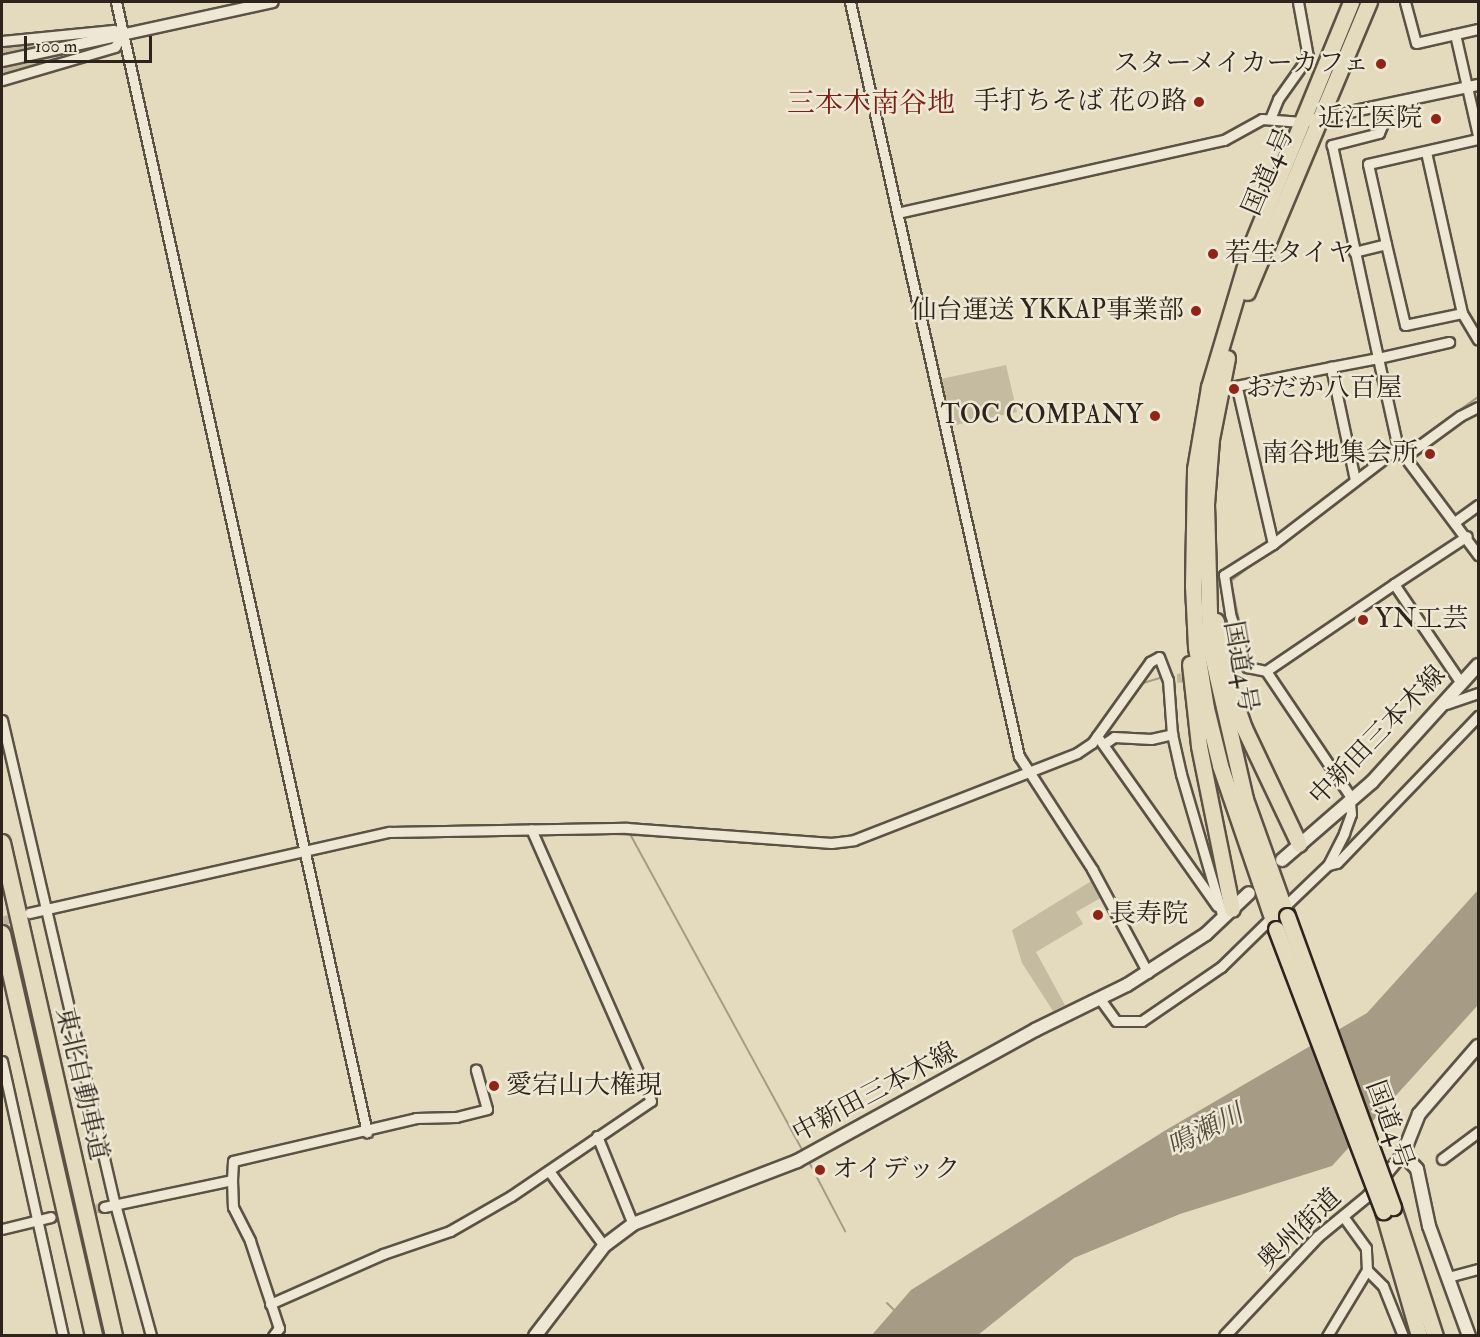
<!DOCTYPE html>
<html>
<head>
<meta charset="utf-8">
<style>
	body { margin:0 }
	#map { position:relative; width:1480px; height:1337px; overflow:hidden; background:#e4dabd; font-family:"IM FELL Double Pica","Noto Serif JP",serif }
	div>[style] { position:absolute }
	[style*='--x'] { left:calc(var(--x)*1px); top:calc(var(--y)*1px); width:calc(var(--w)*1px); rotate:calc(var(--a)*1deg) }
	.green>* { inset:0; background:#c5bba1 }
	.water>* { inset:0; background:#a69c86 }
	.stream>* { height:2px; margin:-1px; padding:0 1px; transform-origin:1px; border-radius:1px; background:#a69c86 }
	.minor-tunnel>* { height:9px; margin-top:-4.5px; transform-origin:0; background:repeating-linear-gradient(90deg,#c0b69d 0 9px,transparent 0 13.5px) }
	.roads { filter:drop-shadow(2px 0 #5c5244) drop-shadow(-2px 0 #5c5244) drop-shadow(0 2px #5c5244) drop-shadow(0 -2px #5c5244) }
	.minor>* { height:9px; margin:-4.5px; padding:0 4.5px; transform-origin:4.5px; border-radius:4.5px; background:#ede7d4 }
	.tertiary>* { height:10px; margin:-5px; padding:0 5px; transform-origin:5px; border-radius:5px; background:#ede7d4 }
	.secondary>* { height:12px; margin:-6px; padding:0 6px; transform-origin:6px; border-radius:6px; background:#ede7d4 }
	.trunk>* { height:15px; margin:-7.5px; padding:0 7.5px; transform-origin:7.5px; border-radius:7.5px; background:#e4dabd }
	.motorway>* { height:16px; margin:-8px; padding:0 8px; transform-origin:8px; border-radius:8px; background:#e4dabd }
	.bridges { filter:drop-shadow(2px 0 #2e241b) drop-shadow(-2px 0 #2e241b) drop-shadow(0 2px #2e241b) drop-shadow(0 -2px #2e241b) }
	.trunk-bridge>* { height:15px; margin:-7.5px; padding:0 7.5px; transform-origin:7.5px; border-radius:7.5px; background:#e4dabd }
	.dots>* { width:16px; height:16px; translate:-50% -50%; box-sizing:border-box; border:3px solid #ede7d4; border-radius:50% }
	span { translate:-50% -50%; white-space:nowrap; text-align:center; line-height:1.15; -webkit-text-stroke:5px #ede7d4; paint-order:stroke }
	.poi-label { font-size:26px; color:#2e241b }
	.right { translate:-100% -50%; text-align:right }
	.left { translate:0 -50%; text-align:left }
	.street-label { font-size:26px; color:#2e241b }
	.water-label { font-size:27px; color:#584e40; font-style:italic }
	.quarter-label { font-size:28px; color:#7a1f14 }
	.frame { position:absolute; inset:0; border:3px solid #2e241b; pointer-events:none }
	.scale { position:absolute; left:24px; top:36px; width:128px; height:27px; box-sizing:border-box; border:3px solid #2e241b; border-top:0; padding-left:8px; font-size:18px; line-height:21px; white-space:nowrap; color:#2e241b; -webkit-text-stroke:4px #ede7d4; paint-order:stroke }
</style>
</head>
<body>
<div id="map">
	<div class="green">
		<i style="clip-path:polygon(109px 32px,2px 56px,2px 46px)"></i>
		<i style="clip-path:polygon(105px 44px,105px 45px,2px 77px,2px 67px)"></i>
		<i style="clip-path:polygon(1006px 365px,1017px 412px,951px 426px,941px 379px)"></i>
		<i style="clip-path:polygon(1093px 880px,1104px 896px,1076px 912px,1083px 924px,1036px 952px,1065px 1005px,1053px 1011px,1022px 963px,1012px 930px)"></i>
	</div>
	<div class="water">
		<i style="clip-path:polygon(1478px 890px,1478px 1005px,1332px 1166px,1180px 1214px,1074px 1258px,978px 1335px,871px 1336px,911px 1290px,1166px 1130px,1367px 1013px)"></i>
	</div>
	<div class="stream">
		<i style="--x:1402;--y:451;--w:93;--a:-35.4"></i>
		<i style="--x:1371;--y:474;--w:34;--a:-37"></i>
		<i style="--x:1243;--y:640;--w:60;--a:-101.5"></i>
		<i style="--x:1231;--y:581;--w:51;--a:-37.8"></i>
		<i style="--x:1101;--y:739;--w:67;--a:-54.7"></i>
		<i style="--x:1140;--y:684;--w:24;--a:-17"></i>
		<i style="--x:594;--y:833;--w:247;--a:3.2"></i>
		<i style="--x:841;--y:847;--w:24;--a:-12"></i>
		<i style="--x:864;--y:842;--w:176;--a:-21.6"></i>
		<i style="--x:630;--y:834;--w:359;--a:61.4"></i>
		<i style="--x:384;--y:837;--w:51;--a:-1.1"></i>
		<i style="--x:51;--y:914;--w:72;--a:-13.7"></i>
		<i style="--x:810;--y:1164;--w:76;--a:62.4"></i>
		<i style="--x:887;--y:1303;--w:11;--a:45"></i>
	</div>
	<div class="minor-tunnel">
		<i style="--x:1177;--y:678;--w:18;--a:-6"></i>
		<i style="--x:2;--y:921;--w:21;--a:-17"></i>
		<i style="--x:51;--y:1217;--w:54;--a:-10.7"></i>
	</div>
	<div class="roads">
		<div class="minor">
			<i style="--x:116;--y:2;--w:1158;--a:77.48"></i>
			<i style="--x:850;--y:2;--w:773;--a:77.37"></i>
			<i style="--x:1019;--y:756;--w:135;--a:57.1"></i>
			<i style="--x:1092;--y:869;--w:118;--a:61.7"></i>
			<i style="--x:1405;--y:2;--w:42;--a:75"></i>
			<i style="--x:1416;--y:43;--w:64;--a:-12.7"></i>
			<i style="--x:1455;--y:34;--w:104;--a:77.2"></i>
			<i style="--x:2;--y:41;--w:112;--a:-5.7"></i>
			<i style="--x:113;--y:30;--w:11;--a:22"></i>
			<i style="--x:123;--y:34;--w:15;--a:122"></i>
			<i style="--x:115;--y:47;--w:118;--a:163.7"></i>
			<i style="--x:1380;--y:107;--w:15;--a:74"></i>
			<i style="--x:1384;--y:121;--w:13;--a:113"></i>
			<i style="--x:1379;--y:133;--w:49;--a:165.7"></i>
			<i style="--x:1332;--y:145;--w:218;--a:77.8"></i>
			<i style="--x:1378;--y:358;--w:73;--a:-12.7"></i>
			<i style="--x:1270;--y:119;--w:22;--a:-68"></i>
			<i style="--x:1278;--y:99;--w:52;--a:-54.5"></i>
			<i style="--x:1308;--y:57;--w:56;--a:-100.3"></i>
			<i style="--x:1426;--y:152;--w:165;--a:77.4"></i>
			<i style="--x:897;--y:213;--w:335;--a:-12.6"></i>
			<i style="--x:1224;--y:140;--w:43;--a:-28.9"></i>
			<i style="--x:1262;--y:119;--w:40;--a:4.3"></i>
			<i style="--x:1386;--y:244;--w:82;--a:-102.7"></i>
			<i style="--x:1368;--y:164;--w:113;--a:-12.8"></i>
			<i style="--x:1354;--y:252;--w:33;--a:-14"></i>
			<i style="--x:1386;--y:244;--w:83;--a:76.8"></i>
			<i style="--x:1405;--y:325;--w:58;--a:-11.9"></i>
			<i style="--x:1462;--y:313;--w:31;--a:59"></i>
			<i style="--x:1231;--y:387;--w:102;--a:-11.3"></i>
			<i style="--x:1237;--y:388;--w:160;--a:77"></i>
			<i style="--x:1398;--y:448;--w:134;--a:53.2"></i>
			<i style="--x:1404;--y:457;--w:69;--a:-36.2"></i>
			<i style="--x:1460;--y:416;--w:20;--a:-27"></i>
			<i style="--x:1355;--y:480;--w:116;--a:-102"></i>
			<i style="--x:1331;--y:367;--w:48;--a:-10.8"></i>
			<i style="--x:1378;--y:358;--w:92;--a:77.5"></i>
			<i style="--x:1398;--y:448;--w:158;--a:142.5"></i>
			<i style="--x:1273;--y:544;--w:58;--a:147.7"></i>
			<i style="--x:1224;--y:575;--w:39;--a:81"></i>
			<i style="--x:1230;--y:614;--w:56;--a:72.2"></i>
			<i style="--x:1247;--y:667;--w:19;--a:12"></i>
			<i style="--x:1266;--y:671;--w:155;--a:-34.2"></i>
			<i style="--x:1394;--y:584;--w:120;--a:55.9"></i>
			<i style="--x:1456;--y:521;--w:27;--a:-36"></i>
			<i style="--x:1394;--y:584;--w:87;--a:-33.3"></i>
			<i style="--x:1266;--y:671;--w:154;--a:56.1"></i>
			<i style="--x:1446;--y:704;--w:34;--a:-19"></i>
			<i style="--x:2;--y:720;--w:497;--a:76.9"></i>
			<i style="--x:115;--y:1204;--w:137;--a:74.7"></i>
			<i style="--x:1097;--y:736;--w:208;--a:54.8"></i>
			<i style="--x:1104;--y:744;--w:12;--a:-35"></i>
			<i style="--x:1114;--y:737;--w:37;--a:3"></i>
			<i style="--x:1151;--y:739;--w:22;--a:-13"></i>
			<i style="--x:1328;--y:865;--w:9;--a:-13"></i>
			<i style="--x:1337;--y:863;--w:204;--a:-46.2"></i>
			<i style="--x:1284;--y:907;--w:61;--a:-43.7"></i>
			<i style="--x:1328;--y:865;--w:36;--a:-63"></i>
			<i style="--x:1344;--y:833;--w:20;--a:-70"></i>
			<i style="--x:1351;--y:814;--w:11;--a:-95"></i>
			<i style="--x:29;--y:913;--w:369;--a:-12.7"></i>
			<i style="--x:389;--y:832;--w:238;--a:-1"></i>
			<i style="--x:627;--y:828;--w:205;--a:4.2"></i>
			<i style="--x:831;--y:843;--w:23;--a:-7"></i>
			<i style="--x:854;--y:840;--w:239;--a:-21.3"></i>
			<i style="--x:1077;--y:753;--w:18;--a:-34"></i>
			<i style="--x:1092;--y:743;--w:100;--a:-54.4"></i>
			<i style="--x:1150;--y:662;--w:10;--a:-29"></i>
			<i style="--x:1159;--y:657;--w:25;--a:69"></i>
			<i style="--x:1168;--y:680;--w:54;--a:85.8"></i>
			<i style="--x:1172;--y:734;--w:41;--a:77.3"></i>
			<i style="--x:1181;--y:774;--w:150;--a:73.7"></i>
			<i style="--x:1100;--y:999;--w:27;--a:54"></i>
			<i style="--x:1116;--y:1021;--w:26;--a:0"></i>
			<i style="--x:1142;--y:1021;--w:96;--a:-34.4"></i>
			<i style="--x:1221;--y:967;--w:71;--a:-44.4"></i>
			<i style="--x:2;--y:1061;--w:282;--a:77.5"></i>
			<i style="--x:597;--y:1136;--w:95;--a:67.8"></i>
			<i style="--x:1442;--y:1159;--w:45;--a:-36.9"></i>
			<i style="--x:549;--y:1171;--w:93;--a:53.7"></i>
			<i style="--x:232;--y:1180;--w:27;--a:88"></i>
			<i style="--x:233;--y:1207;--w:38;--a:63"></i>
			<i style="--x:250;--y:1241;--w:92;--a:71.6"></i>
			<i style="--x:279;--y:1328;--w:10;--a:127"></i>
			<i style="--x:104;--y:1207;--w:131;--a:-11.9"></i>
			<i style="--x:232;--y:1180;--w:19;--a:-87"></i>
			<i style="--x:233;--y:1161;--w:188;--a:-13.2"></i>
			<i style="--x:416;--y:1118;--w:40;--a:-1.4"></i>
			<i style="--x:456;--y:1117;--w:32;--a:-14"></i>
			<i style="--x:487;--y:1109;--w:41;--a:-105.8"></i>
			<i style="--x:2;--y:1229;--w:50;--a:-13.8"></i>
			<i style="--x:1367;--y:1270;--w:23;--a:45"></i>
			<i style="--x:1383;--y:1286;--w:54;--a:68.2"></i>
			<i style="--x:1448;--y:1277;--w:31;--a:-15"></i>
			<i style="--x:270;--y:1304;--w:124;--a:-23.9"></i>
			<i style="--x:383;--y:1254;--w:71;--a:-18.9"></i>
			<i style="--x:450;--y:1231;--w:70;--a:-29.8"></i>
			<i style="--x:511;--y:1196;--w:169;--a:-34.2"></i>
			<i style="--x:651;--y:1101;--w:297;--a:-113.8"></i>
			<i style="--x:1327;--y:1336;--w:77;--a:-58.8"></i>
			<i style="--x:1367;--y:1270;--w:22;--a:-93"></i>
			<i style="--x:1366;--y:1248;--w:39;--a:-126"></i>
		</div>
		<div class="tertiary">
			<i style="--x:2;--y:61;--w:277;--a:-12.3"></i>
			<i style="--x:1302;--y:122;--w:180;--a:-11.9"></i>
			<i style="--x:1225;--y:1336;--w:136;--a:-46.8"></i>
			<i style="--x:1318;--y:1237;--w:65;--a:-39.4"></i>
			<i style="--x:1368;--y:1196;--w:55;--a:-50.2"></i>
		</div>
		<div class="secondary">
			<i style="--x:1282;--y:860;--w:119;--a:-40.9"></i>
			<i style="--x:1372;--y:782;--w:158;--a:-47.8"></i>
			<i style="--x:535;--y:1336;--w:113;--a:-52.5"></i>
			<i style="--x:604;--y:1246;--w:36;--a:-37"></i>
			<i style="--x:633;--y:1224;--w:176;--a:-21"></i>
			<i style="--x:797;--y:1161;--w:272;--a:-28.8"></i>
			<i style="--x:1035;--y:1030;--w:102;--a:-26.1"></i>
			<i style="--x:1127;--y:985;--w:94;--a:-32.8"></i>
			<i style="--x:1206;--y:934;--w:59;--a:-43.6"></i>
			<i style="--x:1469;--y:1336;--w:117;--a:-110"></i>
			<i style="--x:1429;--y:1226;--w:58;--a:-101.9"></i>
			<i style="--x:1417;--y:1169;--w:21;--a:-133"></i>
			<i style="--x:1403;--y:1154;--w:43;--a:-68.2"></i>
			<i style="--x:1419;--y:1114;--w:90;--a:-49.1"></i>
		</div>
		<div class="trunk">
			<i style="--x:1247;--y:292;--w:315;--a:-67.2"></i>
			<i style="--x:1227;--y:358;--w:83;--a:101.2"></i>
			<i style="--x:1211;--y:439;--w:65;--a:94.4"></i>
			<i style="--x:1206;--y:504;--w:142;--a:88.4"></i>
			<i style="--x:1210;--y:646;--w:157;--a:77.1"></i>
			<i style="--x:1245;--y:799;--w:124;--a:70.3"></i>
			<i style="--x:1216;--y:621;--w:68;--a:78.2"></i>
			<i style="--x:1230;--y:688;--w:42;--a:70.7"></i>
			<i style="--x:1244;--y:728;--w:128;--a:64.6"></i>
			<i style="--x:1190;--y:664;--w:82;--a:83.7"></i>
			<i style="--x:1199;--y:746;--w:166;--a:78.6"></i>
			<i style="--x:1276;--y:929;--w:173;--a:-108.9"></i>
			<i style="--x:1220;--y:765;--w:59;--a:-103.8"></i>
			<i style="--x:1206;--y:708;--w:62;--a:-99.3"></i>
			<i style="--x:1196;--y:647;--w:62;--a:-92.8"></i>
			<i style="--x:1193;--y:585;--w:116;--a:-89"></i>
			<i style="--x:1195;--y:469;--w:83;--a:-80.3"></i>
			<i style="--x:1209;--y:387;--w:147;--a:-73.4"></i>
			<i style="--x:1251;--y:246;--w:264;--a:-67.7"></i>
			<i style="--x:1393;--y:1207;--w:136;--a:72"></i>
			<i style="--x:1383;--y:1211;--w:130;--a:73.9"></i>
		</div>
		<div class="motorway">
			<i style="--x:2;--y:843;--w:506;--a:77.2"></i>
			<i style="--x:2;--y:934;--w:412;--a:77.1"></i>
		</div>
	</div>
	<div class="bridges">
		<div class="trunk-bridge">
			<i style="--x:1287;--y:916;--w:310;--a:70"></i>
			<i style="--x:1276;--y:929;--w:302;--a:69.2"></i>
		</div>
	</div>
	<div class="dots">
		<i style="left:1381px;top:64px;background:#8f2418"></i>
		<i style="left:1199px;top:102px;background:#8f2418"></i>
		<i style="left:1436px;top:119px;background:#8f2418"></i>
		<i style="left:1213px;top:254px;background:#8f2418"></i>
		<i style="left:1196px;top:311px;background:#8f2418"></i>
		<i style="left:1234px;top:389px;background:#8f2418"></i>
		<i style="left:1155px;top:416px;background:#8f2418"></i>
		<i style="left:1430px;top:454px;background:#8f2418"></i>
		<i style="left:1363px;top:620px;background:#8f2418"></i>
		<i style="left:1098px;top:915px;background:#8f2418"></i>
		<i style="left:494px;top:1086px;background:#8f2418"></i>
		<i style="left:820px;top:1170px;background:#8f2418"></i>
	</div>
	<div class="poi-label">
		<span class="right" style="left:1369px;top:64px">スターメイカーカフェ</span>
		<span class="right" style="left:1187px;top:102px">手打ちそば 花の路</span>
		<span class="right" style="left:1422px;top:119px">近江医院</span>
		<span class="left" style="left:1225px;top:254px">若生タイヤ</span>
		<span class="right" style="left:1184px;top:311px">仙台運送 YKKAP事業部</span>
		<span class="left" style="left:1246px;top:389px">おだか八百屋</span>
		<span class="right" style="left:1143px;top:416px">TOC COMPANY</span>
		<span class="right" style="left:1418px;top:454px">南谷地集会所</span>
		<span class="left" style="left:1375px;top:620px">YN工芸</span>
		<span class="left" style="left:1110px;top:915px">長寿院</span>
		<span class="left" style="left:506px;top:1086px">愛宕山大権現</span>
		<span class="left" style="left:832px;top:1170px">オイデック</span>
	</div>
	<div class="street-label">
		<span style="left:1269px;top:172px;rotate:-67deg">国道4号</span>
		<span style="left:1240px;top:667px;rotate:80deg">国道4号</span>
		<span style="left:1378px;top:736px;rotate:-46deg">中新田三本木線</span>
		<span style="left:81px;top:1084px;rotate:77deg">東北自動車道</span>
		<span style="left:875px;top:1093px;rotate:-28deg">中新田三本木線</span>
		<span style="left:1389px;top:1125px;rotate:70deg">国道4号</span>
		<span style="left:1300px;top:1230px;rotate:-44deg">奥州街道</span>
	</div>
	<div class="water-label">
		<span style="left:1205px;top:1130px;rotate:-27deg">鳴瀬川</span>
	</div>
	<div class="quarter-label">
		<span style="left:871px;top:104px">三本木南谷地</span>
	</div>
	<div class="frame"></div>
	<div class="scale">100 m</div>
</div>
</body>
</html>
